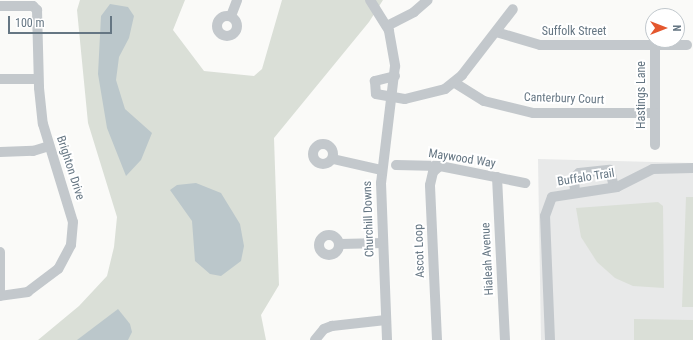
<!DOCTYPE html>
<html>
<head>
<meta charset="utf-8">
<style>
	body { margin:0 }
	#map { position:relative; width:693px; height:340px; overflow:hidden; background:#fafaf8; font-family:"Roboto Condensed",sans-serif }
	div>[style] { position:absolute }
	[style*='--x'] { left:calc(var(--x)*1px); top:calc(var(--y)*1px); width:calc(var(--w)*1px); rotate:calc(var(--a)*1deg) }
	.built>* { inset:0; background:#e8e9e9 }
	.green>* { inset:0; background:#dadfd7 }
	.water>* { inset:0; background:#bbc7cb }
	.minor>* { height:10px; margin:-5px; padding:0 5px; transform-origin:5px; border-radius:5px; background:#c3c8cc }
	.minor>.ring { margin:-5px; padding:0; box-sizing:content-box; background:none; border:10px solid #c3c8cc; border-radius:50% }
	span { translate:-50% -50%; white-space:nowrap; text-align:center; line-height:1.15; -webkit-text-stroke:4px #fff; paint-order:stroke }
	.street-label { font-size:12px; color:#657683 }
	.north { position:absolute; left:645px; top:8px; width:40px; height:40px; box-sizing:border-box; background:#fff; border:1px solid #c1c8cd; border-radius:50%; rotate:90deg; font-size:11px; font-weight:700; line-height:16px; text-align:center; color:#657683 }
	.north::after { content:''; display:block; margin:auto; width:14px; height:18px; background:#e4572e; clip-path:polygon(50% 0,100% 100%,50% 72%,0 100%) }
	.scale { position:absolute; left:8px; top:16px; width:104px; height:18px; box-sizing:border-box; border:2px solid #657683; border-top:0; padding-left:5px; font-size:12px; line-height:14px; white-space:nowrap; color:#657683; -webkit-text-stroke:3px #fff; paint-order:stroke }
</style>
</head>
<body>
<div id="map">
	<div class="built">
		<i style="clip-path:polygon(538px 159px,693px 163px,693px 340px,541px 340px)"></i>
	</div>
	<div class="green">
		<i style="clip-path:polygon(80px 0,185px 0,173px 30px,204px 71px,254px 76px,262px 69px,282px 0,383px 0,369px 22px,274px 138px,279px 285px,261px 315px,266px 340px,38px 340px,79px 306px,107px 276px,114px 247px,117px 217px,88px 123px,77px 10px)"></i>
		<i style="clip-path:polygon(686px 197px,693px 197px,693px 307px,682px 307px)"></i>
		<i style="clip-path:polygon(658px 202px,663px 206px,664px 288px,633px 286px,615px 278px,597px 262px,581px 237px,576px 208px)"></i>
		<i style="clip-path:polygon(634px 319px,693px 320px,693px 340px,634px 340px)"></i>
	</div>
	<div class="water">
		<i style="clip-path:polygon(110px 4px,128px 7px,134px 16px,129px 38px,119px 57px,116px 80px,125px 109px,152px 133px,141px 160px,126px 176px,107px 128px,98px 74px,101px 16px)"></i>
		<i style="clip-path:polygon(196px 183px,221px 193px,240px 224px,244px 246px,241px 261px,221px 276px,210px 274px,195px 261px,192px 221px,170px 190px,177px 185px)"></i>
		<i style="clip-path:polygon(118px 309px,130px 324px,132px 332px,128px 340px,77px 340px)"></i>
	</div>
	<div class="minor">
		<i style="--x:370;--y:0;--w:36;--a:58"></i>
		<i style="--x:389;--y:31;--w:36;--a:80"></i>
		<i style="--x:395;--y:66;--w:118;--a:96.8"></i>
		<i style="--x:381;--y:183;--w:157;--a:87.8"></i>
		<i style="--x:0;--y:6;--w:33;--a:0"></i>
		<i style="--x:33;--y:6;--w:6;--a:45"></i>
		<i style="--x:37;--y:10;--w:78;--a:88.5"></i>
		<i style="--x:39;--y:88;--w:36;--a:84"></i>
		<i style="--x:43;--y:124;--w:102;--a:73"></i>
		<i style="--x:73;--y:222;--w:23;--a:95"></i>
		<i style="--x:71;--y:245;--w:27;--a:118"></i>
		<i style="--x:58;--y:269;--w:38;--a:143"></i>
		<i style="--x:28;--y:292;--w:28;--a:172"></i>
		<i class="ring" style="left:217px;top:16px;width:10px;height:10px"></i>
		<i style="--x:231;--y:16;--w:17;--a:-69"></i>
		<i style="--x:387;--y:26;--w:30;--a:-27"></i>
		<i style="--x:414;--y:12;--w:18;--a:-41"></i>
		<i style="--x:496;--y:32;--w:46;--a:16.5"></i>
		<i style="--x:540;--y:45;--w:147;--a:0"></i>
		<i style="--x:655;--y:45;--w:100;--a:90"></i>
		<i style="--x:395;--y:76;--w:21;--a:166"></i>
		<i style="--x:375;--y:81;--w:13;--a:86"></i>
		<i style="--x:376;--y:94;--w:29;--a:10"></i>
		<i style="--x:405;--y:99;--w:41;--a:-14"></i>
		<i style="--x:445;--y:89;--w:22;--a:-39"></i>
		<i style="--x:462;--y:75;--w:83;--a:-52.3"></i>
		<i style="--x:0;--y:79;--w:38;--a:0"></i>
		<i style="--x:455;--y:83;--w:34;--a:32"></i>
		<i style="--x:484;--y:101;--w:50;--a:13.8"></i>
		<i style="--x:533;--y:113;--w:122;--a:0"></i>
		<i class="ring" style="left:313px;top:144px;width:10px;height:10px"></i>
		<i style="--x:0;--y:152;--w:33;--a:-2"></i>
		<i style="--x:33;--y:151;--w:17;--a:-17"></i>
		<i style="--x:333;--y:159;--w:49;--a:12.9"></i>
		<i style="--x:396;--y:165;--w:44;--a:1.3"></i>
		<i style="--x:440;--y:166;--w:87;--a:11.3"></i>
		<i style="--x:497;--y:177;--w:163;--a:87.2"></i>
		<i style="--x:575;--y:192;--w:14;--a:-94"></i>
		<i style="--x:574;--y:178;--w:7;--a:-45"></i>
		<i style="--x:579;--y:173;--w:31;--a:-6"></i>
		<i style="--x:610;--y:170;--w:17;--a:77"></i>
		<i class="ring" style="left:319px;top:235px;width:10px;height:10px"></i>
		<i style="--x:340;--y:244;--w:43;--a:-1.3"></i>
		<i style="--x:0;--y:252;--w:44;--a:90"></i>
		<i style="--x:315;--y:340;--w:14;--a:-51"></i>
		<i style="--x:324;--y:329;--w:9;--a:-21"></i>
		<i style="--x:332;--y:326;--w:54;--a:-6.3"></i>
		<i style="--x:437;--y:340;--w:155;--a:-92.6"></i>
		<i style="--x:430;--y:185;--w:13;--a:-77"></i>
		<i style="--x:433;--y:172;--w:9;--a:-41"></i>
		<i style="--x:550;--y:340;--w:124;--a:-92.3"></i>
		<i style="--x:545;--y:216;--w:20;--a:-70"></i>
		<i style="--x:552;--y:197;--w:66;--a:-8.7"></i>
		<i style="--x:617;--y:187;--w:40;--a:-26.6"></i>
		<i style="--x:653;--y:169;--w:40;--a:-1.4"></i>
	</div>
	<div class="street-label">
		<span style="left:574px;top:32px">Suffolk Street</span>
		<span style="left:642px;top:95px;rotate:-90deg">Hastings Lane</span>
		<span style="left:564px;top:99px;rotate:2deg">Canterbury Court</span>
		<span style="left:462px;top:159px;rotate:9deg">Maywood Way</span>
		<span style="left:70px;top:168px;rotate:72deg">Brighton Drive</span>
		<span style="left:586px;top:178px;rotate:-9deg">Buffalo Trail</span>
		<span style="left:369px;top:219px;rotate:-92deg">Churchill Downs</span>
		<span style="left:420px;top:251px;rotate:-92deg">Ascot Loop</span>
		<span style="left:488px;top:259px;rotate:-93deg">Hialeah Avenue</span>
	</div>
	<div class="north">N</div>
	<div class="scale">100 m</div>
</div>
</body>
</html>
